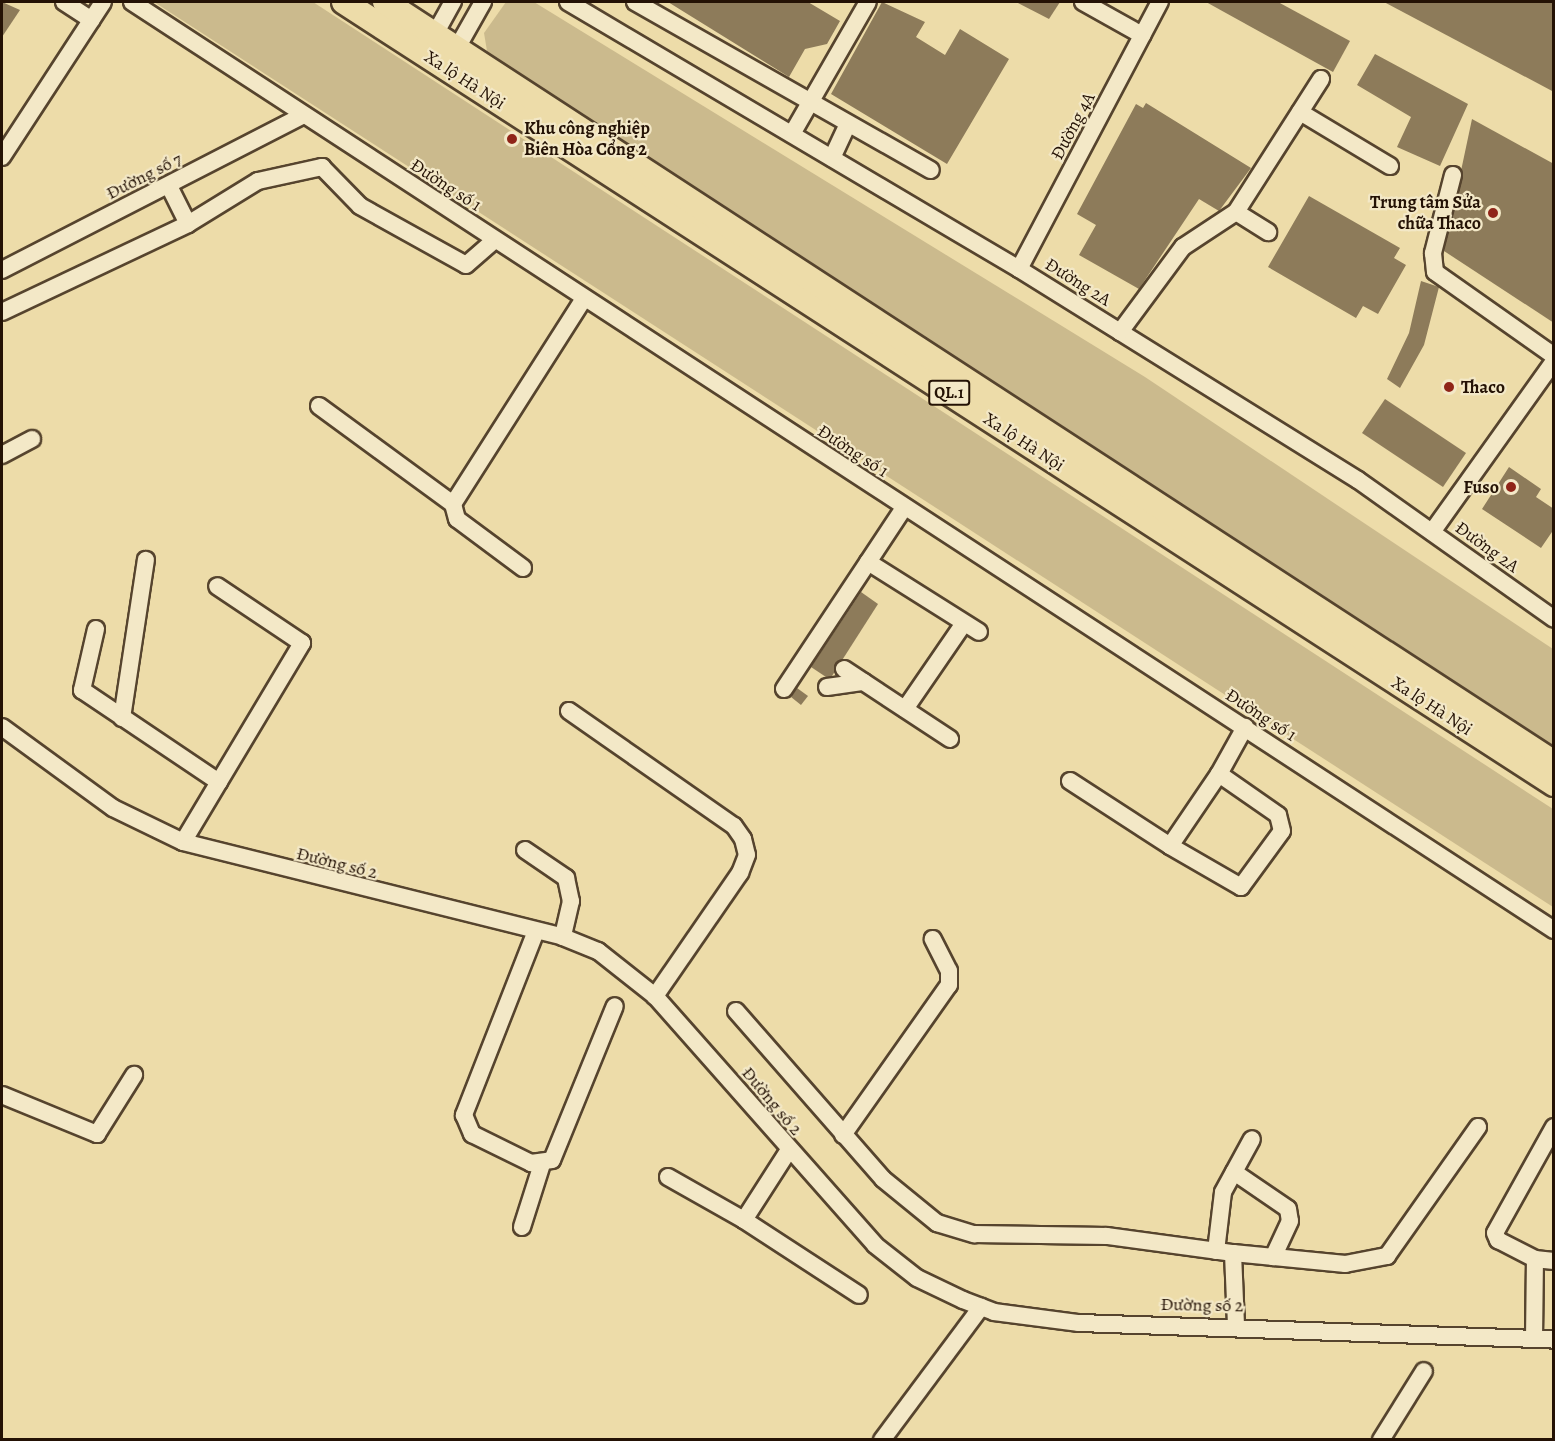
<!DOCTYPE html>
<html>
<head>
<meta charset="utf-8">
<style>
	body { margin:0 }
	#map { position:relative; width:1555px; height:1441px; overflow:hidden; background:#eddca9; font-family:Alegreya,serif }
	div>[style] { position:absolute }
	[style*='--x'] { left:calc(var(--x)*1px); top:calc(var(--y)*1px); width:calc(var(--w)*1px); rotate:calc(var(--a)*1deg) }
	.green>* { inset:0; background:#cbba8d }
	.building>* { inset:0; background:#8d7b5a }
	.roads { filter:drop-shadow(2px 0 #56442e) drop-shadow(-2px 0 #56442e) drop-shadow(0 2px #56442e) drop-shadow(0 -2px #56442e) }
	.minor>* { height:16px; margin:-8px; padding:0 8px; transform-origin:8px; border-radius:8px; background:#f3e8c7 }
	.highway>* { height:24px; margin:-12px; padding:0 12px; transform-origin:12px; border-radius:12px; background:#eddca9 }
	.dots>* { width:16px; height:16px; translate:-50% -50%; box-sizing:border-box; border:3px solid #f3e8c7; border-radius:50% }
	span { translate:-50% -50%; white-space:nowrap; text-align:center; line-height:1.15; -webkit-text-stroke:4.5px #f3e8c7; paint-order:stroke }
	.shield-label span { padding:2px 4px; background:#f3e8c7; border:2px solid; border-radius:4px; -webkit-text-stroke-width:0 }
	.shield-label { font-size:16px; color:#241205; font-weight:700 }
	.street-label { font-size:18px; color:#241205 }
	.poi-label { font-size:18px; color:#241205; font-weight:700 }
	.left { translate:0 -50%; text-align:left }
	.right { translate:-100% -50%; text-align:right }
	.frame { position:absolute; inset:0; border:3px solid #241205; pointer-events:none }
</style>
</head>
<body>
<div id="map">
	<div class="green">
		<i style="clip-path:polygon(154px 2px,313px 2px,1553px 809px,1553px 907px)"></i>
		<i style="clip-path:polygon(506px 2px,534px 2px,1145px 377px,1553px 649px,1553px 745px,487px 51px,484px 33px)"></i>
	</div>
	<div class="building">
		<i style="clip-path:polygon(2px 2px,20px 10px,2px 37px)"></i>
		<i style="clip-path:polygon(668px 2px,808px 2px,840px 21px,827px 44px,805px 49px,789px 77px)"></i>
		<i style="clip-path:polygon(882px 2px,925px 22px,916px 37px,945px 55px,960px 29px,1009px 59px,947px 164px,831px 94px)"></i>
		<i style="clip-path:polygon(1016px 2px,1060px 2px,1049px 19px)"></i>
		<i style="clip-path:polygon(1206px 2px,1278px 2px,1350px 41px,1333px 72px)"></i>
		<i style="clip-path:polygon(1384px 2px,1554px 2px,1554px 92px)"></i>
		<i style="clip-path:polygon(1375px 54px,1468px 104px,1440px 166px,1397px 147px,1411px 117px,1357px 85px)"></i>
		<i style="clip-path:polygon(1146px 103px,1251px 168px,1219px 211px,1199px 199px,1139px 289px,1079px 255px,1096px 225px,1077px 214px,1136px 104px,1143px 108px)"></i>
		<i style="clip-path:polygon(1472px 119px,1554px 164px,1554px 323px,1444px 251px)"></i>
		<i style="clip-path:polygon(1309px 196px,1400px 248px,1394px 258px,1406px 265px,1378px 314px,1363px 306px,1356px 318px,1268px 267px)"></i>
		<i style="clip-path:polygon(1421px 281px,1439px 287px,1424px 345px,1400px 388px,1387px 379px,1409px 333px)"></i>
		<i style="clip-path:polygon(1385px 399px,1466px 453px,1443px 487px,1362px 433px)"></i>
		<i style="clip-path:polygon(1509px 467px,1541px 489px,1536px 497px,1554px 509px,1554px 529px,1541px 548px,1482px 509px)"></i>
		<i style="clip-path:polygon(861px 592px,878px 604px,832px 676px,826px 677px,811px 667px)"></i>
		<i style="clip-path:polygon(797px 688px,808px 696px,801px 705px,791px 697px)"></i>
	</div>
	<div class="roads">
		<div class="minor">
			<i style="--x:64;--y:2;--w:33;--a:33"></i>
			<i style="--x:132;--y:2;--w:1698;--a:33.13"></i>
			<i style="--x:568;--y:2;--w:524;--a:30.63"></i>
			<i style="--x:1019;--y:269;--w:399;--a:31.9"></i>
			<i style="--x:1358;--y:480;--w:240;--a:35.3"></i>
			<i style="--x:635;--y:2;--w:340;--a:29.6"></i>
			<i style="--x:1083;--y:2;--w:68;--a:29.2"></i>
			<i style="--x:435;--y:34;--w:37;--a:-61"></i>
			<i style="--x:457;--y:48;--w:53;--a:-60.5"></i>
			<i style="--x:1300;--y:112;--w:105;--a:31"></i>
			<i style="--x:792;--y:134;--w:152;--a:-60.1"></i>
			<i style="--x:2;--y:157;--w:185;--a:-56.9"></i>
			<i style="--x:832;--y:158;--w:38;--a:-65"></i>
			<i style="--x:1453;--y:175;--w:81;--a:104.4"></i>
			<i style="--x:1433;--y:253;--w:19;--a:84"></i>
			<i style="--x:1435;--y:272;--w:146;--a:35.2"></i>
			<i style="--x:169;--y:186;--w:42;--a:63.4"></i>
			<i style="--x:188;--y:224;--w:82;--a:-31.6"></i>
			<i style="--x:258;--y:181;--w:66;--a:-12.3"></i>
			<i style="--x:322;--y:167;--w:54;--a:45.7"></i>
			<i style="--x:360;--y:206;--w:121;--a:29.1"></i>
			<i style="--x:466;--y:265;--w:38;--a:-41"></i>
			<i style="--x:1236;--y:212;--w:38;--a:32"></i>
			<i style="--x:1019;--y:269;--w:302;--a:-62.2"></i>
			<i style="--x:2;--y:270;--w:339;--a:-27.2"></i>
			<i style="--x:2;--y:312;--w:206;--a:-25.3"></i>
			<i style="--x:1120;--y:332;--w:106;--a:-53.5"></i>
			<i style="--x:1183;--y:247;--w:64;--a:-33.4"></i>
			<i style="--x:1236;--y:212;--w:158;--a:-57.4"></i>
			<i style="--x:319;--y:406;--w:166;--a:36.2"></i>
			<i style="--x:2;--y:455;--w:34;--a:-28"></i>
			<i style="--x:1432;--y:532;--w:210;--a:-54.5"></i>
			<i style="--x:868;--y:562;--w:131;--a:32.2"></i>
			<i style="--x:523;--y:568;--w:82;--a:-143.4"></i>
			<i style="--x:457;--y:519;--w:16;--a:-105"></i>
			<i style="--x:453;--y:504;--w:244;--a:-57.5"></i>
			<i style="--x:96;--y:629;--w:63;--a:102.9"></i>
			<i style="--x:82;--y:690;--w:165;--a:33.9"></i>
			<i style="--x:844;--y:669;--w:127;--a:33.4"></i>
			<i style="--x:827;--y:687;--w:37;--a:-8"></i>
			<i style="--x:784;--y:689;--w:217;--a:-56.5"></i>
			<i style="--x:905;--y:709;--w:104;--a:-55.5"></i>
			<i style="--x:569;--y:711;--w:201;--a:34.9"></i>
			<i style="--x:734;--y:826;--w:16;--a:55"></i>
			<i style="--x:743;--y:839;--w:16;--a:76"></i>
			<i style="--x:747;--y:855;--w:19;--a:111"></i>
			<i style="--x:740;--y:873;--w:150;--a:124.6"></i>
			<i style="--x:122;--y:718;--w:160;--a:-81.4"></i>
			<i style="--x:2;--y:727;--w:137;--a:36.1"></i>
			<i style="--x:113;--y:808;--w:78;--a:25.9"></i>
			<i style="--x:183;--y:842;--w:392;--a:14"></i>
			<i style="--x:563;--y:937;--w:38;--a:22"></i>
			<i style="--x:598;--y:951;--w:73;--a:38.3"></i>
			<i style="--x:655;--y:996;--w:332;--a:48.5"></i>
			<i style="--x:875;--y:1245;--w:53;--a:38.2"></i>
			<i style="--x:917;--y:1278;--w:51;--a:25.6"></i>
			<i style="--x:963;--y:1300;--w:33;--a:21"></i>
			<i style="--x:994;--y:1312;--w:86;--a:7.4"></i>
			<i style="--x:1079;--y:1323;--w:475;--a:2"></i>
			<i style="--x:1070;--y:781;--w:119;--a:33"></i>
			<i style="--x:1170;--y:846;--w:87;--a:-55.8"></i>
			<i style="--x:183;--y:842;--w:232;--a:-59.1"></i>
			<i style="--x:302;--y:643;--w:102;--a:-146.2"></i>
			<i style="--x:1170;--y:846;--w:82;--a:30"></i>
			<i style="--x:1241;--y:887;--w:69;--a:-53.8"></i>
			<i style="--x:1282;--y:831;--w:16;--a:-104"></i>
			<i style="--x:1278;--y:815;--w:72;--a:-145.2"></i>
			<i style="--x:1219;--y:774;--w:54;--a:-61"></i>
			<i style="--x:525;--y:850;--w:50;--a:34.3"></i>
			<i style="--x:566;--y:878;--w:24;--a:78"></i>
			<i style="--x:571;--y:901;--w:37;--a:103"></i>
			<i style="--x:536;--y:931;--w:198;--a:111.4"></i>
			<i style="--x:464;--y:1115;--w:21;--a:67"></i>
			<i style="--x:472;--y:1134;--w:66;--a:26.2"></i>
			<i style="--x:531;--y:1163;--w:21;--a:-8"></i>
			<i style="--x:552;--y:1160;--w:166;--a:-67.8"></i>
			<i style="--x:736;--y:1011;--w:223;--a:48.8"></i>
			<i style="--x:883;--y:1179;--w:70;--a:39.2"></i>
			<i style="--x:937;--y:1223;--w:39;--a:17"></i>
			<i style="--x:974;--y:1234;--w:133;--a:0.9"></i>
			<i style="--x:1107;--y:1236;--w:127;--a:7.7"></i>
			<i style="--x:2;--y:1095;--w:103;--a:22.3"></i>
			<i style="--x:97;--y:1134;--w:70;--a:-57.9"></i>
			<i style="--x:1554;--y:1127;--w:121;--a:119.1"></i>
			<i style="--x:1495;--y:1233;--w:8;--a:67"></i>
			<i style="--x:1498;--y:1240;--w:42;--a:27.2"></i>
			<i style="--x:1535;--y:1259;--w:19;--a:6"></i>
			<i style="--x:843;--y:1135;--w:184;--a:-54.8"></i>
			<i style="--x:949;--y:985;--w:14;--a:-90"></i>
			<i style="--x:949;--y:971;--w:36;--a:-117"></i>
			<i style="--x:1234;--y:1172;--w:65;--a:34.4"></i>
			<i style="--x:1288;--y:1209;--w:12;--a:81"></i>
			<i style="--x:1290;--y:1221;--w:40;--a:115"></i>
			<i style="--x:668;--y:1177;--w:87;--a:29.5"></i>
			<i style="--x:744;--y:1220;--w:83;--a:-57.3"></i>
			<i style="--x:744;--y:1220;--w:137;--a:33.1"></i>
			<i style="--x:522;--y:1227;--w:66;--a:-72.4"></i>
			<i style="--x:1216;--y:1251;--w:59;--a:-83.2"></i>
			<i style="--x:1223;--y:1192;--w:60;--a:-61.3"></i>
			<i style="--x:1236;--y:1325;--w:72;--a:-92.4"></i>
			<i style="--x:1233;--y:1253;--w:113;--a:5.6"></i>
			<i style="--x:1345;--y:1264;--w:43;--a:-10.8"></i>
			<i style="--x:1387;--y:1256;--w:158;--a:-54.8"></i>
			<i style="--x:1534;--y:1339;--w:80;--a:-89.3"></i>
			<i style="--x:882;--y:1440;--w:166;--a:-53.3"></i>
			<i style="--x:1381;--y:1440;--w:81;--a:-58.1"></i>
		</div>
		<div class="highway">
			<i style="--x:344;--y:2;--w:1441;--a:32.87"></i>
			<i style="--x:385;--y:2;--w:1395;--a:33.06"></i>
		</div>
	</div>
	<div class="dots">
		<i style="left:512px;top:139px;background:#8f2418"></i>
		<i style="left:1493px;top:213px;background:#8f2418"></i>
		<i style="left:1449px;top:387px;background:#8f2418"></i>
		<i style="left:1511px;top:487px;background:#8f2418"></i>
	</div>
	<div class="shield-label">
		<span style="left:949px;top:393px">QL.1</span>
	</div>
	<div class="street-label">
		<span style="left:465px;top:80px;rotate:33deg">Xa lộ Hà Nội</span>
		<span style="left:1073px;top:126px;rotate:-62deg">Đường 4A</span>
		<span style="left:144px;top:176px;rotate:-27deg">Đường số 7</span>
		<span style="left:446px;top:185px;rotate:33deg">Đường số 1</span>
		<span style="left:1078px;top:282px;rotate:32deg">Đường 2A</span>
		<span style="left:1024px;top:442px;rotate:33deg">Xa lộ Hà Nội</span>
		<span style="left:853px;top:451px;rotate:33deg">Đường số 1</span>
		<span style="left:1487px;top:547px;rotate:36deg">Đường 2A</span>
		<span style="left:1432px;top:706px;rotate:33deg">Xa lộ Hà Nội</span>
		<span style="left:1261px;top:715px;rotate:33deg">Đường số 1</span>
		<span style="left:337px;top:863px;rotate:14deg">Đường số 2</span>
		<span style="left:772px;top:1101px;rotate:50deg">Đường số 2</span>
		<span style="left:1202px;top:1305px;rotate:1deg">Đường số 2</span>
	</div>
	<div class="poi-label">
		<span class="left" style="left:524px;top:139px">Khu công nghiệp<br>Biên Hòa Cổng 2</span>
		<span class="right" style="left:1481px;top:213px">Trung tâm Sửa<br>chữa Thaco</span>
		<span class="left" style="left:1461px;top:387px">Thaco</span>
		<span class="right" style="left:1499px;top:487px">Fuso</span>
	</div>
	<div class="frame"></div>
</div>
</body>
</html>
